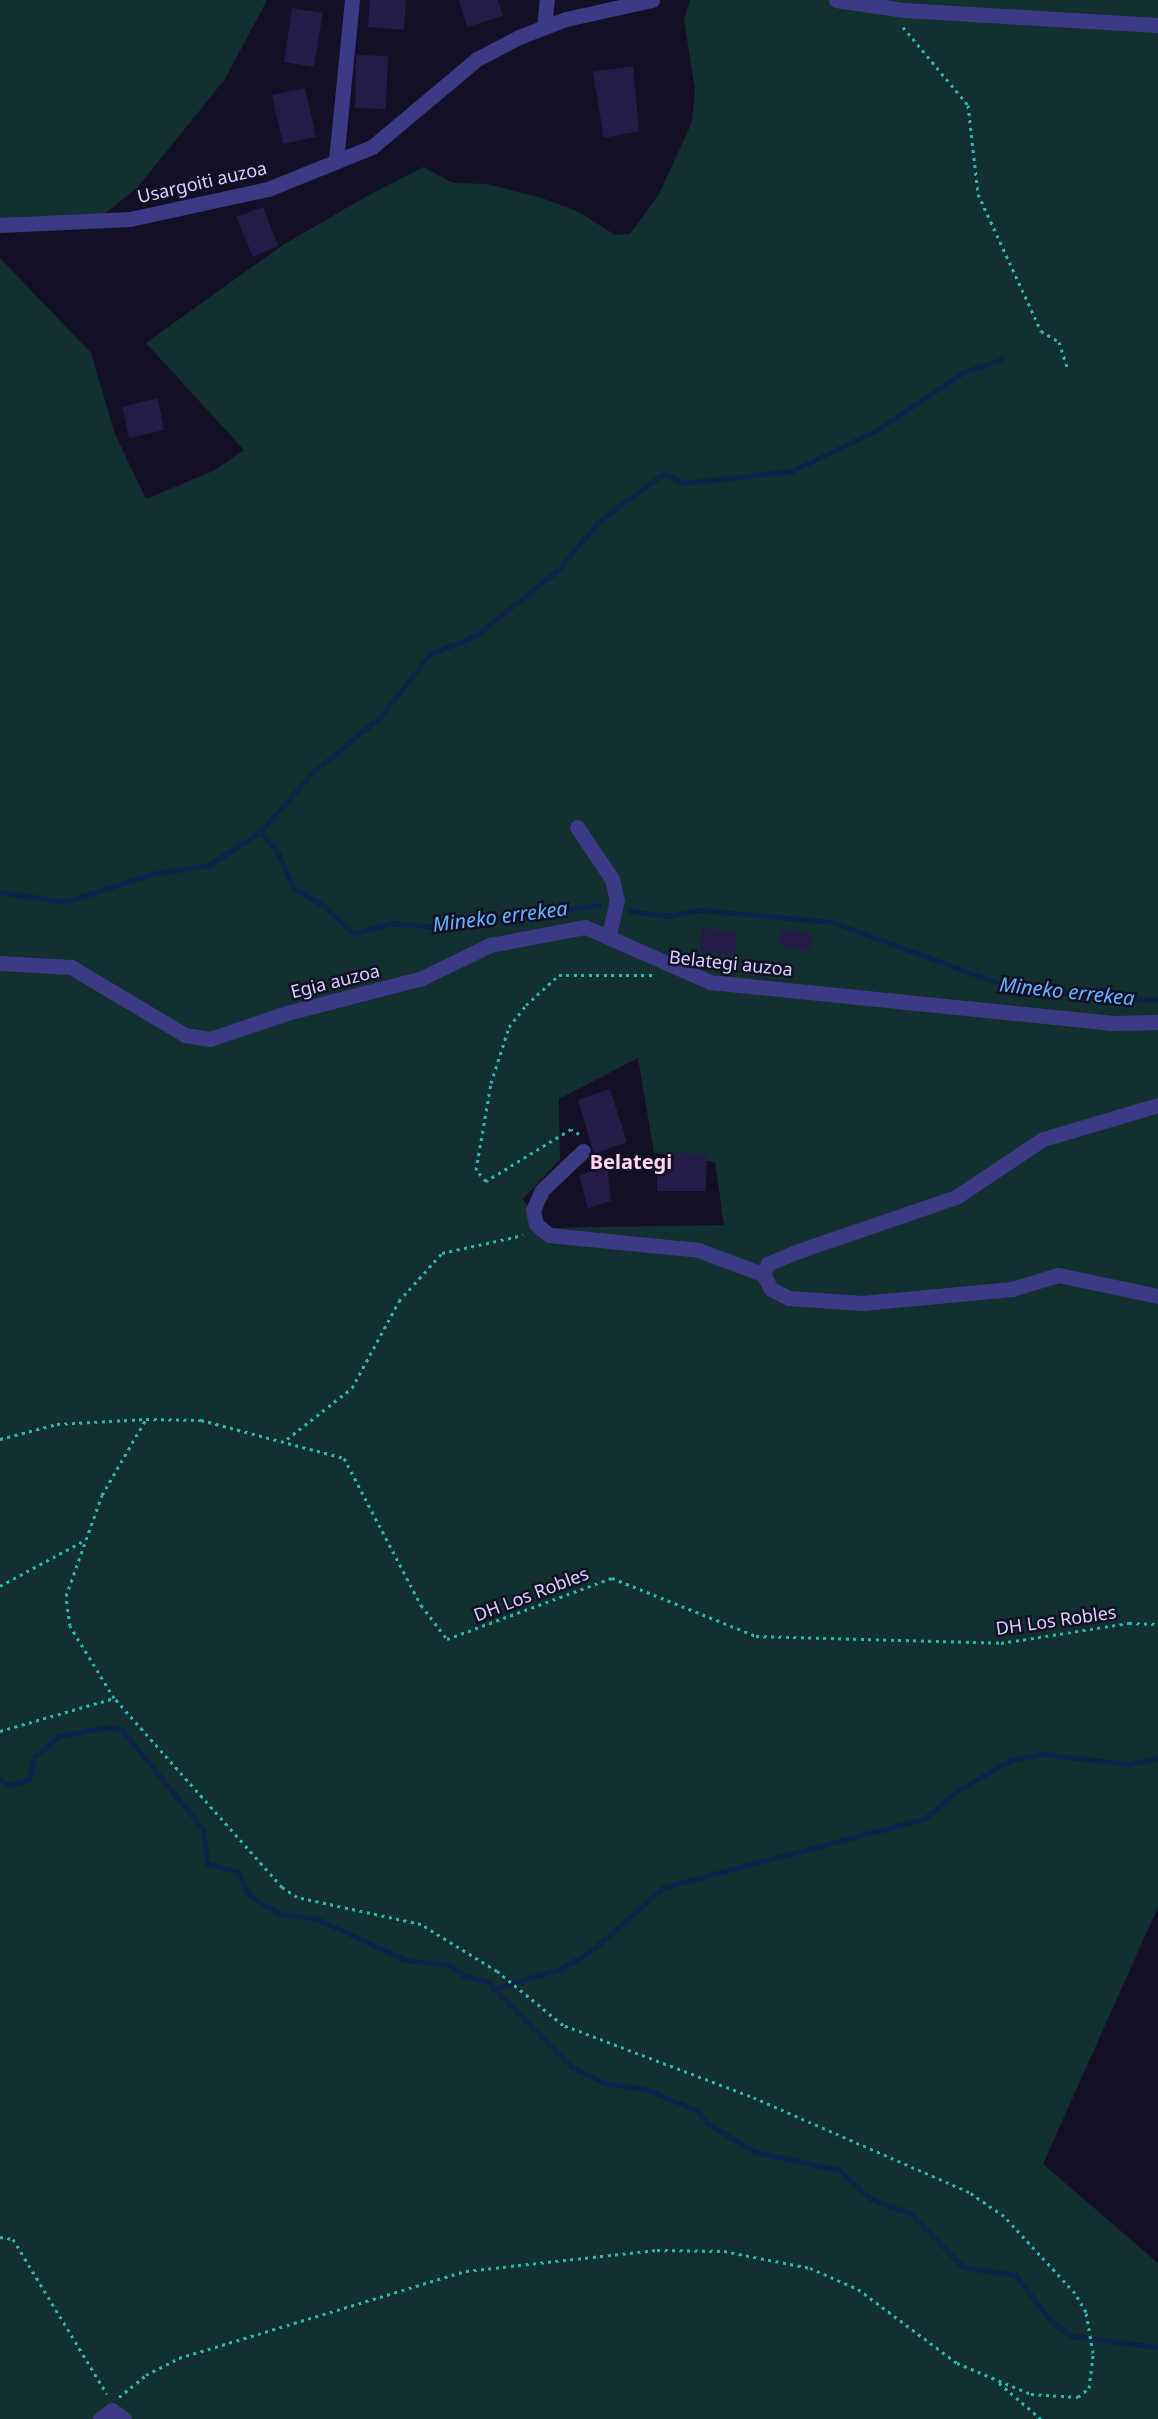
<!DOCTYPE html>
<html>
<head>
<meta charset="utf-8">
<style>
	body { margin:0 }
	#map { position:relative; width:1158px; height:2419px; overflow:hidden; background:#130f26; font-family:"Noto Sans",sans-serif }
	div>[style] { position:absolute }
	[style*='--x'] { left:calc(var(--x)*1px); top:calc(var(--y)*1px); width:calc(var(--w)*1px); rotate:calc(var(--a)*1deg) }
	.green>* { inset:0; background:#12302f }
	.stream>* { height:5px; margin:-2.5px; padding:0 2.5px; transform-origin:2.5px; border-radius:2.5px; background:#0c2248 }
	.building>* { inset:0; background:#241b47 }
	.path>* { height:3px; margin-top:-1.5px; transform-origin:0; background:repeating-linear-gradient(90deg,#2fb8b0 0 3px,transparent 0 7.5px) }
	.minor>* { height:15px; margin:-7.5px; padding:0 7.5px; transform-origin:7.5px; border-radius:7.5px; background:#3d3a85 }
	span { translate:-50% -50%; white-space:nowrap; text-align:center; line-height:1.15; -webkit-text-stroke:5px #130f26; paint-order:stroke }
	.street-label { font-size:18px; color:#d9d4ff }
	.water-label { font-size:20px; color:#62b6ff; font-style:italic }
	.neighbourhood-label { font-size:20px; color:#ffd6f0; font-weight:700 }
</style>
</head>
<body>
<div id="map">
	<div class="green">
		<i style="clip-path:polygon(0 0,267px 0,225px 79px,137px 188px,102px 216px,0 232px)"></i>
		<i style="clip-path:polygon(evenodd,690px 0,1158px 0,1158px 1907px,1043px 2164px,1158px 2263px,1158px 2419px,0 2419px,0 258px,91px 353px,115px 434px,146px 499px,213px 471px,244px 450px,146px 343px,283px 245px,360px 200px,423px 167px,453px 183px,487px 184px,542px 198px,579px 212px,615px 235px,630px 234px,659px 194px,692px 122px,695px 90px,684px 20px,690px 0,638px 1058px,654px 1153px,715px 1162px,724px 1225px,541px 1228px,523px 1199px,560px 1159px,559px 1099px,638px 1058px)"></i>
	</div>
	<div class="stream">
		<i style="--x:260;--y:832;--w:30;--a:50"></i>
		<i style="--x:279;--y:855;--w:36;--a:67"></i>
		<i style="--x:293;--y:888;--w:32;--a:30"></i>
		<i style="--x:321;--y:904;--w:43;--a:42.2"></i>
		<i style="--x:353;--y:933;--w:42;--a:-13.7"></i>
		<i style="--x:394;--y:923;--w:41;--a:5.6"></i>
		<i style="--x:435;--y:927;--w:165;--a:-7.6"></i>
		<i style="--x:0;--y:892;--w:65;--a:8.9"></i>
		<i style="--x:64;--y:902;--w:92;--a:-17.7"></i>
		<i style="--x:152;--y:874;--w:58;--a:-9"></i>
		<i style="--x:209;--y:865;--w:61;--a:-32.9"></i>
		<i style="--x:260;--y:832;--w:80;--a:-48.5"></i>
		<i style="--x:313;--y:772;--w:87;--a:-39.4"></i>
		<i style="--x:380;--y:717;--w:80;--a:-51.6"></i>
		<i style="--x:430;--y:654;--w:48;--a:-21.8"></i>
		<i style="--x:475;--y:636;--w:106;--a:-38.5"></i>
		<i style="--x:558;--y:570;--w:64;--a:-50.1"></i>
		<i style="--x:599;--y:521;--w:81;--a:-36.4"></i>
		<i style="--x:664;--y:473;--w:21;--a:29"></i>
		<i style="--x:682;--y:483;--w:111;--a:-6.2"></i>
		<i style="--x:792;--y:471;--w:98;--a:-26"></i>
		<i style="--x:880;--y:428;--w:101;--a:-33.7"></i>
		<i style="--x:964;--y:372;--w:40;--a:-18.9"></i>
		<i style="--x:629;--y:911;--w:40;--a:7.1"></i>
		<i style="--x:669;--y:916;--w:33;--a:-11"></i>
		<i style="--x:701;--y:910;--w:132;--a:5.2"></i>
		<i style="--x:832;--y:922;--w:194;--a:20.2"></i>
		<i style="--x:1014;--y:989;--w:144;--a:4.4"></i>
		<i style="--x:0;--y:1779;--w:11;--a:34"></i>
		<i style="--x:9;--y:1785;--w:21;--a:-14"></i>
		<i style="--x:29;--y:1780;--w:24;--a:-78"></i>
		<i style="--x:34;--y:1757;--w:33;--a:-40"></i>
		<i style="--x:59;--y:1736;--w:50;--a:-10.4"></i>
		<i style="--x:108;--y:1727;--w:14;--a:12"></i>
		<i style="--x:122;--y:1730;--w:128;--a:50.7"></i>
		<i style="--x:203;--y:1829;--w:34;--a:83"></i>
		<i style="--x:207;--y:1863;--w:31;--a:17"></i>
		<i style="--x:237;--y:1872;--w:27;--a:62"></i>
		<i style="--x:250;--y:1896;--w:35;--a:31"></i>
		<i style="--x:280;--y:1914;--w:35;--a:7"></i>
		<i style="--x:315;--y:1918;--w:99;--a:25"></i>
		<i style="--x:405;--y:1960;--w:46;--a:6.2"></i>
		<i style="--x:451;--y:1965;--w:17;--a:40"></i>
		<i style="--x:464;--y:1976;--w:23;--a:13"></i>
		<i style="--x:486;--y:1981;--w:123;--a:45"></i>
		<i style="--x:573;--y:2068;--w:35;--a:25"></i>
		<i style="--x:605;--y:2083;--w:44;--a:9.2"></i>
		<i style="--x:648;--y:2090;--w:52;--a:22.6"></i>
		<i style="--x:696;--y:2110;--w:18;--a:49"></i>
		<i style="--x:708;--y:2124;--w:55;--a:30.8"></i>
		<i style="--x:755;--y:2152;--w:86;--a:12.1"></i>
		<i style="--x:839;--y:2170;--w:43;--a:42.2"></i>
		<i style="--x:871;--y:2199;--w:43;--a:20.6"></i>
		<i style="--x:911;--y:2214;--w:74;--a:45.5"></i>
		<i style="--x:963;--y:2267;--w:53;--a:8.7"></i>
		<i style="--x:1015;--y:2275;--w:60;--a:51.8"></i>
		<i style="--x:1052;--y:2322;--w:24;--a:36"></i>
		<i style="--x:1071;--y:2336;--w:88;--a:7.2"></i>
		<i style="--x:493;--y:1989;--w:70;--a:-16.6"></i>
		<i style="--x:560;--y:1969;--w:36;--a:-30"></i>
		<i style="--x:591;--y:1951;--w:97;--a:-41.2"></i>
		<i style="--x:664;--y:1887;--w:269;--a:-14.7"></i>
		<i style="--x:924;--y:1819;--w:45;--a:-40.5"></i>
		<i style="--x:958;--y:1790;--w:61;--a:-29.5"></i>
		<i style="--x:1011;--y:1760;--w:32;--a:-11"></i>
		<i style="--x:1042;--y:1754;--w:88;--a:6.6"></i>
		<i style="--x:1129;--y:1764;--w:30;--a:-12"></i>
	</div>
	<div class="building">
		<i style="clip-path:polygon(370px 0,406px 0,404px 30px,368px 27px)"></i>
		<i style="clip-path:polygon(459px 0,498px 0,503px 16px,467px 27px)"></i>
		<i style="clip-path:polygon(292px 8px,323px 13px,314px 67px,284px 62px)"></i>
		<i style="clip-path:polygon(356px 55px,388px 56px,386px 109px,355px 108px)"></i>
		<i style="clip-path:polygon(633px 66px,639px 131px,604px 138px,593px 72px)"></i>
		<i style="clip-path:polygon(305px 88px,316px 137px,283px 144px,272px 95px)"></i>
		<i style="clip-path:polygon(263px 207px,278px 246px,253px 257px,236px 217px)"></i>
		<i style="clip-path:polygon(158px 398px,164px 430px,129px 438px,122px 407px)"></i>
		<i style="clip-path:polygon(702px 928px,737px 932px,735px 955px,700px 951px)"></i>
		<i style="clip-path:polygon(783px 929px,813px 935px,808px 951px,778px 944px)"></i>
		<i style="clip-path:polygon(610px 1089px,627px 1142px,594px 1154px,578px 1100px)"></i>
		<i style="clip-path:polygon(675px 1152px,707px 1156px,706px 1191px,657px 1191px,657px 1160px,674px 1161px)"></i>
		<i style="clip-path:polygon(607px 1166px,611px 1201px,588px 1208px,579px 1175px)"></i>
	</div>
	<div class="path">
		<i style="--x:903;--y:27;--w:102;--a:50.2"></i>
		<i style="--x:968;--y:105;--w:90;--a:83.6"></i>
		<i style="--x:978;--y:194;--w:151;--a:65.3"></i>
		<i style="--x:1041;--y:331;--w:21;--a:31"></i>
		<i style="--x:1059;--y:342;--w:28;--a:72"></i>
		<i style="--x:579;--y:1134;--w:9;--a:-148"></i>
		<i style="--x:571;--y:1129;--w:100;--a:148.5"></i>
		<i style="--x:486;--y:1181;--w:15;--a:-132"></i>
		<i style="--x:476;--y:1170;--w:88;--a:-80.2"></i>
		<i style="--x:491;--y:1083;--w:59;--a:-72.2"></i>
		<i style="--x:509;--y:1027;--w:28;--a:-52"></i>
		<i style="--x:526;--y:1005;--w:45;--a:-42.3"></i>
		<i style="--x:559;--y:975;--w:93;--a:0"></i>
		<i style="--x:0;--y:1439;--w:59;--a:-14.7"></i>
		<i style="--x:57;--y:1424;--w:89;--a:-3.2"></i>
		<i style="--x:287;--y:1439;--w:83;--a:-38.1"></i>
		<i style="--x:352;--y:1388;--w:99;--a:-61.6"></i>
		<i style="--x:399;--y:1301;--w:64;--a:-48.1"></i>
		<i style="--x:442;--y:1253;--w:83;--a:-12.5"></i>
		<i style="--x:0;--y:1586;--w:97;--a:-28.4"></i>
		<i style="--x:0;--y:1731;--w:119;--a:-16.1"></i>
		<i style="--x:0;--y:2237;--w:13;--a:9"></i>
		<i style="--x:13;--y:2239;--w:181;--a:58.8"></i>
		<i style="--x:999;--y:2383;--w:55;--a:40.6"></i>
		<i style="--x:119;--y:2397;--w:35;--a:-39"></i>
		<i style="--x:146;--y:2375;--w:37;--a:-27"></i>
		<i style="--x:179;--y:2358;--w:300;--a:-16.9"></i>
		<i style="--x:466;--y:2271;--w:192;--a:-6.3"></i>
		<i style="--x:657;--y:2250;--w:67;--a:0.9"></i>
		<i style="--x:724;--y:2251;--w:88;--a:11.2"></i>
		<i style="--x:810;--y:2268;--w:52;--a:23.6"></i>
		<i style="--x:858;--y:2289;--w:124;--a:36.8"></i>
		<i style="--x:957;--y:2363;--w:80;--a:22.7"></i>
		<i style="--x:1031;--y:2394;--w:47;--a:3.7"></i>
		<i style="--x:1078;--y:2397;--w:14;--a:-39"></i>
		<i style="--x:1089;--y:2388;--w:35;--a:-83"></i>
		<i style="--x:1093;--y:2353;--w:42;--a:-99.7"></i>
		<i style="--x:1086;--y:2312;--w:22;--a:-120"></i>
		<i style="--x:1075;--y:2293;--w:105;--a:-132.7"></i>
		<i style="--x:1004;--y:2216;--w:42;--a:-145.6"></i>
		<i style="--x:969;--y:2192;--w:239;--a:-156.3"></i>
		<i style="--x:750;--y:2096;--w:200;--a:-159.2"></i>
		<i style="--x:563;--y:2025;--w:85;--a:-140.7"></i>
		<i style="--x:497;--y:1971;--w:89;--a:-148.3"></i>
		<i style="--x:421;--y:1924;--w:127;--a:-167.7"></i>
		<i style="--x:297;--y:1897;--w:18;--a:-146"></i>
		<i style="--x:282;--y:1887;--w:253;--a:-131.6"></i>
		<i style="--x:114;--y:1698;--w:84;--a:-121.4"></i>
		<i style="--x:70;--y:1626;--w:30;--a:-98"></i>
		<i style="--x:66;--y:1596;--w:107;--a:-70.4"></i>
		<i style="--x:102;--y:1495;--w:88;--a:-59.9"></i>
		<i style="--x:146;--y:1419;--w:55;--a:1"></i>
		<i style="--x:201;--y:1420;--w:148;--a:14.9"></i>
		<i style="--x:344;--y:1458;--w:166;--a:62.4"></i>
		<i style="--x:421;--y:1605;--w:43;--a:52.6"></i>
		<i style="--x:447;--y:1639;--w:176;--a:-20.3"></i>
		<i style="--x:612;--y:1578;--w:155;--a:21.9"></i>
		<i style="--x:756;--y:1636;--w:245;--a:1.6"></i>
		<i style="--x:1001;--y:1643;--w:130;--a:-8.9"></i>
		<i style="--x:1129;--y:1623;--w:29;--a:2"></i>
	</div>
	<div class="minor">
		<i style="--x:836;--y:0;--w:69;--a:8.4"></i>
		<i style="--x:904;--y:10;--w:254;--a:3.4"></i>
		<i style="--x:544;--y:27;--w:27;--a:-84"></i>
		<i style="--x:336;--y:160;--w:161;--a:-84.3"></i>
		<i style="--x:0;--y:225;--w:130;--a:-2.6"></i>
		<i style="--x:130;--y:219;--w:141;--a:-12.3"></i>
		<i style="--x:268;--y:189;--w:112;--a:-22"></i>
		<i style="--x:372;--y:147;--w:137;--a:-40"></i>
		<i style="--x:477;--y:59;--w:47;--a:-27.6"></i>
		<i style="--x:519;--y:37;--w:50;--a:-21"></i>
		<i style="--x:566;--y:19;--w:88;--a:-12.5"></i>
		<i style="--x:577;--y:827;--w:63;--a:56.1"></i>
		<i style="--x:612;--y:879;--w:22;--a:77"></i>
		<i style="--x:617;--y:900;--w:37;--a:103"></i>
		<i style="--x:0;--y:963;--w:71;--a:3.2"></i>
		<i style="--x:71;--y:967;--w:133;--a:30.8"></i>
		<i style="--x:185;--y:1035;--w:25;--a:9"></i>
		<i style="--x:210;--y:1039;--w:81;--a:-18.7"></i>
		<i style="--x:287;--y:1013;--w:139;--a:-14.5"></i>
		<i style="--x:422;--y:978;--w:76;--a:-25.9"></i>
		<i style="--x:490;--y:945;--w:97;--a:-10.7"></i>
		<i style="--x:585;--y:927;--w:137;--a:23.7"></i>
		<i style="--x:710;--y:982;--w:405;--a:5.8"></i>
		<i style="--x:1113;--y:1023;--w:45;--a:-1.3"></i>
		<i style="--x:1158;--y:1105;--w:120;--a:163.5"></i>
		<i style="--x:1043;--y:1139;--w:105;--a:146.3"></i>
		<i style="--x:956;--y:1197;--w:167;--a:161.1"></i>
		<i style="--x:798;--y:1251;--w:33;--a:157"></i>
		<i style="--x:768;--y:1264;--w:11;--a:117"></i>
		<i style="--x:763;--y:1274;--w:17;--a:62"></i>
		<i style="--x:771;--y:1289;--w:20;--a:27"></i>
		<i style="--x:789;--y:1298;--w:73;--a:3.9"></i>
		<i style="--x:862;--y:1303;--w:151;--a:-5.3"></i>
		<i style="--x:1012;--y:1289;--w:48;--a:-16.9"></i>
		<i style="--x:1058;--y:1275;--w:102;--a:11.9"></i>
		<i style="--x:583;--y:1151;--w:57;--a:136.4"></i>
		<i style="--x:542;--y:1190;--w:22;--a:114"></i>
		<i style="--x:533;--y:1210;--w:14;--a:78"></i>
		<i style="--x:536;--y:1224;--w:17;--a:40"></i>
		<i style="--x:549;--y:1235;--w:150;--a:5.7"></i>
		<i style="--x:698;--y:1250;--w:69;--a:20.3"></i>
		<i style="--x:100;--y:2419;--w:15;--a:-37"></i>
		<i style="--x:112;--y:2410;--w:15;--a:37"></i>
	</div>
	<div class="street-label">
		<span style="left:202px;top:182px;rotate:-13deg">Usargoiti auzoa</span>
		<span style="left:731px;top:963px;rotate:6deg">Belategi auzoa</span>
		<span style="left:335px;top:981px;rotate:-14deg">Egia auzoa</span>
		<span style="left:531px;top:1594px;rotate:-21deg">DH Los Robles</span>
		<span style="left:1056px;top:1620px;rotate:-8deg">DH Los Robles</span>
	</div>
	<div class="water-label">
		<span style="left:500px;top:916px;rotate:-7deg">Mineko errekea</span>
		<span style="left:1067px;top:991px;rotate:6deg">Mineko errekea</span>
	</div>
	<div class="neighbourhood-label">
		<span style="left:631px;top:1161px">Belategi</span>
	</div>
</div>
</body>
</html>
